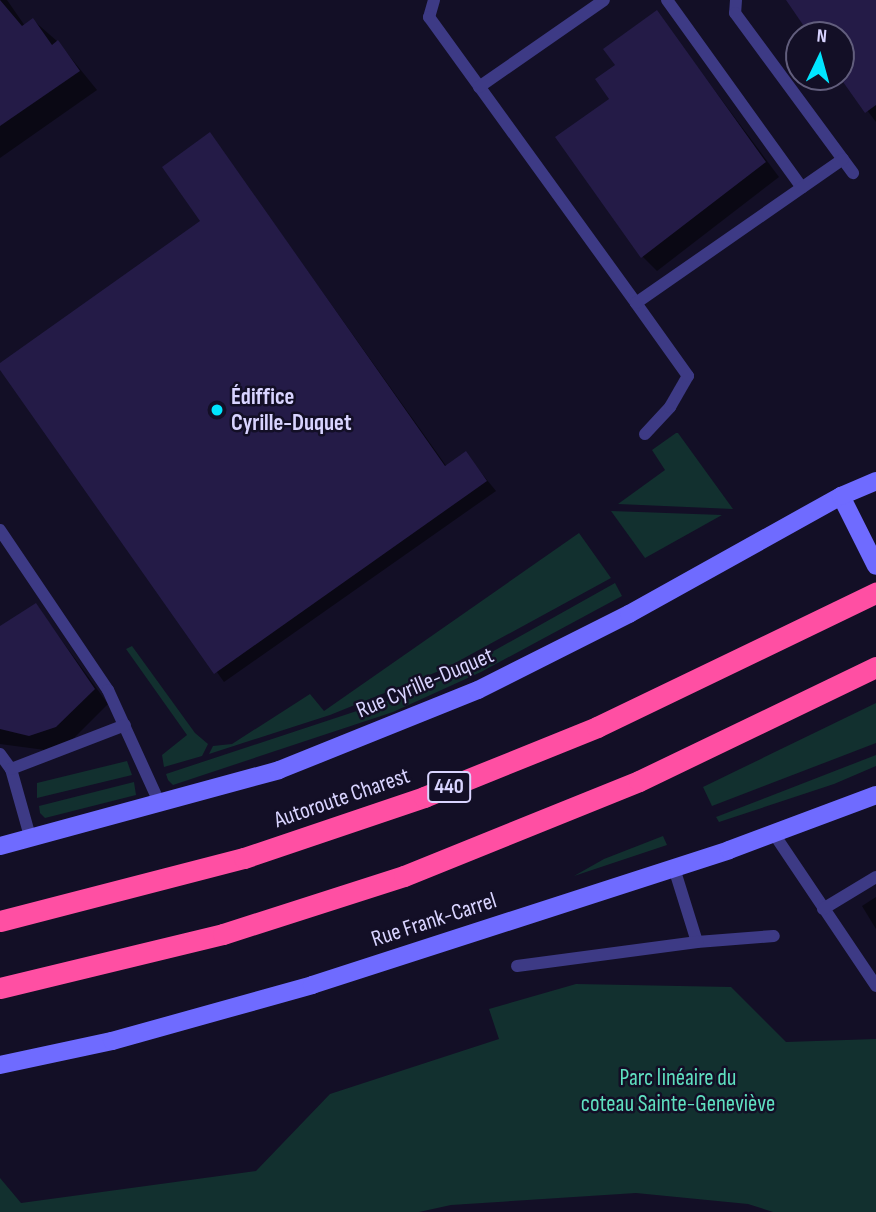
<!DOCTYPE html>
<html>
<head>
<meta charset="utf-8">
<style>
	body { margin:0 }
	#map { position:relative; width:876px; height:1212px; overflow:hidden; background:#130f26; font-family:"Sofia Sans Condensed",sans-serif }
	div>[style] { position:absolute }
	[style*='--x'] { left:calc(var(--x)*1px); top:calc(var(--y)*1px); width:calc(var(--w)*1px); rotate:calc(var(--a)*1deg) }
	.green>* { inset:0; background:#12302f }
	.shadow>* { inset:0; background:#0007 }
	.building>* { inset:0; background:#241b47 }
	.lane>* { height:12px; margin:-6px; padding:0 6px; transform-origin:6px; border-radius:6px; background:#3d3a85 }
	.secondary>* { height:18px; margin:-9px; padding:0 9px; transform-origin:9px; border-radius:9px; background:#6f6bff }
	.highway>* { height:21px; margin:-10.5px; padding:0 10.5px; transform-origin:10.5px; border-radius:10.5px; background:#ff4fa3 }
	.dots>* { width:19px; height:19px; translate:-50% -50%; box-sizing:border-box; border:4px solid #130f26; border-radius:50% }
	span { translate:-50% -50%; white-space:nowrap; text-align:center; line-height:1.15; -webkit-text-stroke:5px #130f26; paint-order:stroke }
	.shield-label span { padding:2px 5px; background:#130f26; border:2px solid; border-radius:5px; -webkit-text-stroke-width:0 }
	.shield-label { font-size:21px; color:#d9d4ff; font-weight:700 }
	.poi-label { font-size:23px; color:#d9d4ff; font-weight:700 }
	.left { translate:0 -50%; text-align:left }
	.street-label { font-size:23px; color:#d9d4ff }
	.park-label { font-size:23px; color:#5fe0c0 }
	.north { position:absolute; left:785px; top:21px; width:70px; height:70px; box-sizing:border-box; background:#130f26; border:2px solid #625e7d; border-radius:50%; rotate:5deg; font-size:19px; font-weight:700; line-height:28px; text-align:center; color:#d9d4ff }
	.north::after { content:''; display:block; margin:auto; width:24px; height:32px; background:#00e5ff; clip-path:polygon(50% 0,100% 100%,50% 72%,0 100%) }
</style>
</head>
<body>
<div id="map">
	<div class="green">
		<i style="clip-path:polygon(676px 433px,678px 433px,733px 509px,618px 504px,665px 470px,652px 450px)"></i>
		<i style="clip-path:polygon(611px 511px,722px 515px,645px 558px)"></i>
		<i style="clip-path:polygon(579px 533px,611px 578px,444px 669px,330px 715px,209px 754px,213px 746px,232px 744px,310px 694px,324px 711px)"></i>
		<i style="clip-path:polygon(615px 583px,622px 596px,481px 672px,393px 712px,173px 785px,168px 780px,166px 774px,393px 699px,474px 662px)"></i>
		<i style="clip-path:polygon(132px 646px,195px 733px,208px 744px,202px 756px,164px 767px,162px 755px,187px 735px,126px 649px)"></i>
		<i style="clip-path:polygon(876px 703px,876px 743px,712px 806px,703px 787px)"></i>
		<i style="clip-path:polygon(876px 755px,876px 766px,834px 784px,719px 822px,716px 817px)"></i>
		<i style="clip-path:polygon(127px 761px,132px 775px,37px 798px,37px 783px)"></i>
		<i style="clip-path:polygon(134px 782px,136px 795px,45px 818px,40px 813px,39px 806px)"></i>
		<i style="clip-path:polygon(663px 836px,667px 845px,574px 876px,604px 859px)"></i>
		<i style="clip-path:polygon(576px 984px,731px 987px,786px 1042px,876px 1039px,876px 1212px,773px 1212px,748px 1204px,636px 1193px,451px 1205px,419px 1212px,0 1212px,0 1178px,21px 1203px,256px 1171px,330px 1094px,499px 1039px,489px 1009px)"></i>
	</div>
	<div class="shadow">
		<i style="clip-path:polygon(0 0,7px 0,25px 26px,33px 20px,58px 42px,97px 90px,0 158px)"></i>
		<i style="clip-path:polygon(788px 0,876px 0,876px 122px,841px 76px,841px 35px,812px 35px)"></i>
		<i style="clip-path:polygon(657px 13px,779px 177px,657px 271px,643px 257px,611px 99px,617px 66px)"></i>
		<i style="clip-path:polygon(210px 134px,447px 467px,465px 453px,496px 491px,224px 682px,0 367px,203px 221px)"></i>
		<i style="clip-path:polygon(36px 605px,108px 704px,71px 741px,45px 750px,0 744px,0 628px)"></i>
		<i style="clip-path:polygon(876px 897px,876px 929px,862px 906px)"></i>
	</div>
	<div class="building">
		<i style="clip-path:polygon(0 0,22px 26px,33px 18px,52px 45px,58px 40px,80px 71px,0 126px)"></i>
		<i style="clip-path:polygon(786px 0,876px 0,876px 105px,865px 113px,841px 79px,841px 35px,810px 35px)"></i>
		<i style="clip-path:polygon(657px 10px,766px 162px,641px 258px,555px 137px,609px 99px,595px 79px,615px 65px,603px 49px)"></i>
		<i style="clip-path:polygon(210px 132px,445px 466px,466px 451px,487px 481px,214px 674px,0 370px,0 363px,200px 221px,162px 167px)"></i>
		<i style="clip-path:polygon(36px 603px,95px 689px,56px 727px,29px 736px,0 729px,0 626px)"></i>
	</div>
	<div class="lane">
		<i style="--x:434;--y:0;--w:18;--a:106"></i>
		<i style="--x:429;--y:17;--w:353;--a:54.1"></i>
		<i style="--x:667;--y:0;--w:231;--a:54.3"></i>
		<i style="--x:736;--y:0;--w:13;--a:94"></i>
		<i style="--x:735;--y:13;--w:199;--a:53.6"></i>
		<i style="--x:479;--y:87;--w:152;--a:-34.8"></i>
		<i style="--x:645;--y:434;--w:37;--a:-47"></i>
		<i style="--x:670;--y:407;--w:36;--a:-60"></i>
		<i style="--x:688;--y:376;--w:90;--a:-125.5"></i>
		<i style="--x:636;--y:303;--w:252;--a:-34.8"></i>
		<i style="--x:0;--y:530;--w:193;--a:56"></i>
		<i style="--x:108;--y:690;--w:125;--a:65.5"></i>
		<i style="--x:0;--y:754;--w:19;--a:54"></i>
		<i style="--x:774;--y:834;--w:183;--a:56.1"></i>
		<i style="--x:31;--y:840;--w:74;--a:-105.7"></i>
		<i style="--x:11;--y:769;--w:122;--a:-21.1"></i>
		<i style="--x:674;--y:868;--w:77;--a:72.7"></i>
		<i style="--x:697;--y:942;--w:77;--a:-4.5"></i>
		<i style="--x:823;--y:909;--w:62;--a:-31.1"></i>
		<i style="--x:517;--y:966;--w:182;--a:-7.6"></i>
	</div>
	<div class="secondary">
		<i style="--x:841;--y:496;--w:78;--a:63.4"></i>
		<i style="--x:0;--y:846;--w:289;--a:-15.2"></i>
		<i style="--x:279;--y:770;--w:214;--a:-21.9"></i>
		<i style="--x:478;--y:690;--w:169;--a:-26.7"></i>
		<i style="--x:629;--y:614;--w:243;--a:-29.1"></i>
		<i style="--x:841;--y:496;--w:38;--a:-23"></i>
		<i style="--x:0;--y:1065;--w:115;--a:-12.1"></i>
		<i style="--x:112;--y:1041;--w:208;--a:-15.6"></i>
		<i style="--x:312;--y:985;--w:438;--a:-17.9"></i>
		<i style="--x:729;--y:850;--w:157;--a:-20.5"></i>
	</div>
	<div class="highway">
		<i style="--x:0;--y:921;--w:252;--a:-14.5"></i>
		<i style="--x:244;--y:858;--w:190;--a:-18.7"></i>
		<i style="--x:424;--y:797;--w:187;--a:-22"></i>
		<i style="--x:597;--y:727;--w:310;--a:-25.7"></i>
		<i style="--x:0;--y:988;--w:229;--a:-13.6"></i>
		<i style="--x:223;--y:934;--w:190;--a:-17.8"></i>
		<i style="--x:404;--y:876;--w:253;--a:-22"></i>
		<i style="--x:639;--y:781;--w:263;--a:-25.7"></i>
	</div>
	<div class="dots">
		<i style="left:217px;top:410px;background:#00e5ff"></i>
	</div>
	<div class="shield-label">
		<span style="left:449px;top:787px">440</span>
	</div>
	<div class="poi-label">
		<span class="left" style="left:231px;top:410px">Édiffice<br>Cyrille-Duquet</span>
	</div>
	<div class="street-label">
		<span style="left:425px;top:683px;rotate:-23deg">Rue Cyrille-Duquet</span>
		<span style="left:342px;top:798px;rotate:-19deg">Autoroute Charest</span>
		<span style="left:434px;top:920px;rotate:-18deg">Rue Frank-Carrel</span>
	</div>
	<div class="park-label">
		<span style="left:678px;top:1091px">Parc linéaire du<br>coteau Sainte-Geneviève</span>
	</div>
	<div class="north">N</div>
</div>
</body>
</html>
